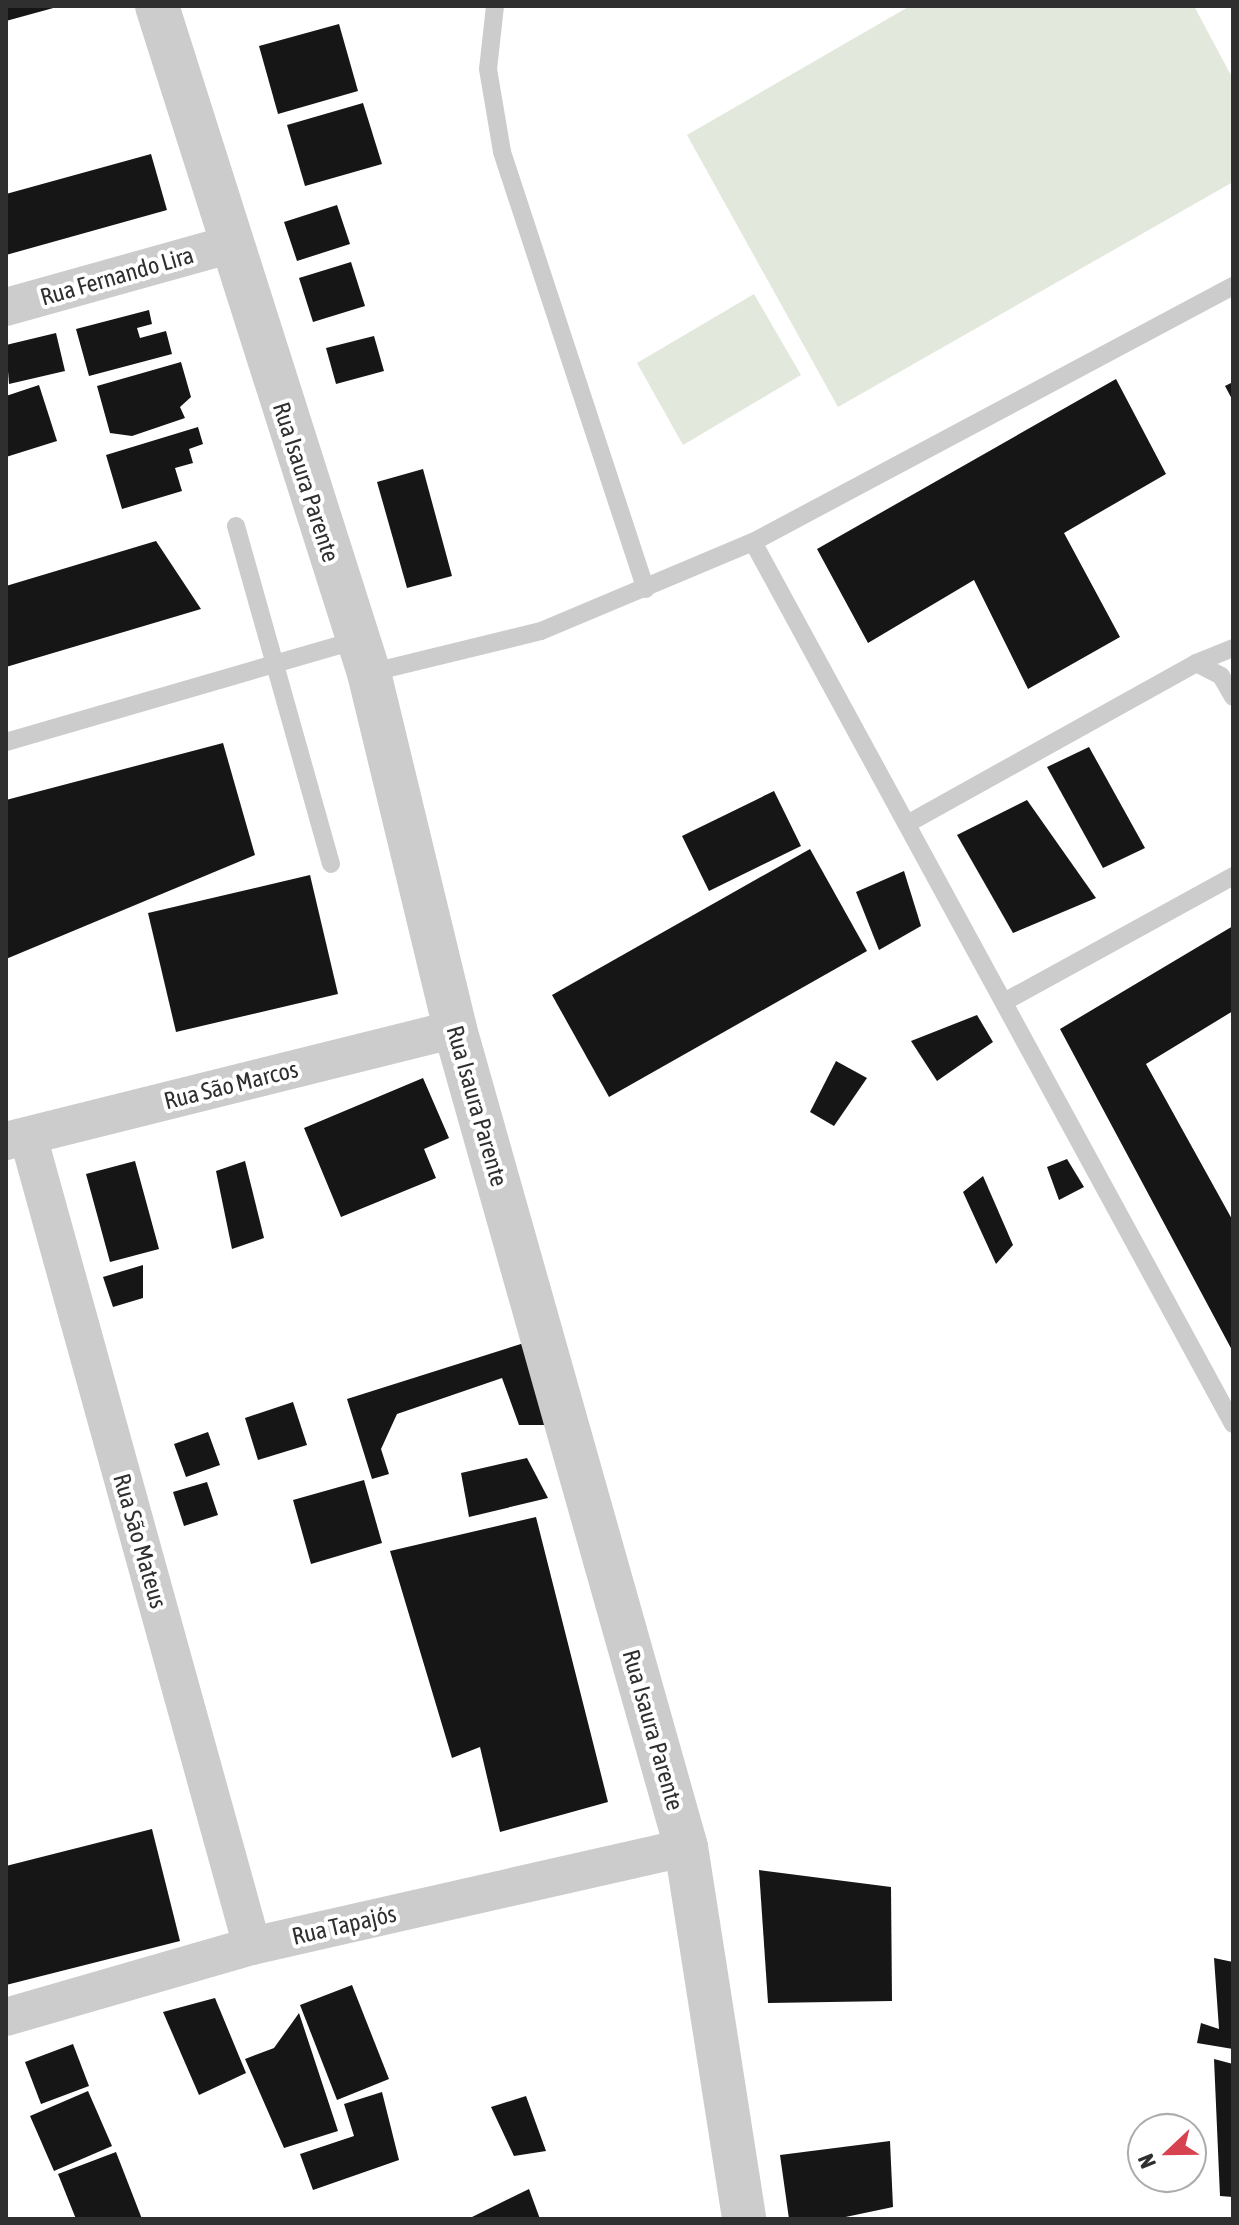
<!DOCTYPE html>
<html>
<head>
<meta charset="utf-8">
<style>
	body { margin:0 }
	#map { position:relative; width:1239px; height:2225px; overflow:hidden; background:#fff; font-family:"Asap Condensed",sans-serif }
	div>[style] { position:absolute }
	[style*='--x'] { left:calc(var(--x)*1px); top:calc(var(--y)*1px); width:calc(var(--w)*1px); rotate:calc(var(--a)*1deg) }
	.green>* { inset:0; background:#e3e8dc }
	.building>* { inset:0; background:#161616 }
	.service>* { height:18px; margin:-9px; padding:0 9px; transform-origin:9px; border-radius:9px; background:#ccc }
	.minor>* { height:38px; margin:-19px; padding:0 19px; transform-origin:19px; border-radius:19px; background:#ccc }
	.tertiary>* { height:44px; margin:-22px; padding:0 22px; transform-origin:22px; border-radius:22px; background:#ccc }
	span { translate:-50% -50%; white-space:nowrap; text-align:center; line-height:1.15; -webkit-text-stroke:8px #fff; paint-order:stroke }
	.street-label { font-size:24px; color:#2f2f2f }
	.frame { position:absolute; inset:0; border:8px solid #2f2f2f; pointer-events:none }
	.north { position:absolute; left:1127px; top:2113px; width:80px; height:80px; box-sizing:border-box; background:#fff; border:2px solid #acacac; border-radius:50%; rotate:248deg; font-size:22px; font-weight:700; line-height:32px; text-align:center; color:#2f2f2f }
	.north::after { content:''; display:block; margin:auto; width:28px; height:36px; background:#d6424f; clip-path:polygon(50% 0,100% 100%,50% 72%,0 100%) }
</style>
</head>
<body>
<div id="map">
	<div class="green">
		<i style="clip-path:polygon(910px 6px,1194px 6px,1233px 79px,1233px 182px,838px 407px,687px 135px)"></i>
		<i style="clip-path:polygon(754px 294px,801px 375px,683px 445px,637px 363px)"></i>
	</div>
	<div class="building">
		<i style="clip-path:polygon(6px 6px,57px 6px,57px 7px,6px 21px)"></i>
		<i style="clip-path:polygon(339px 24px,358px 91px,278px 114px,259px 46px)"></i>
		<i style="clip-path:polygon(363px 103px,382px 164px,305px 186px,287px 125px)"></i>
		<i style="clip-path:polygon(151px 154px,167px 210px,6px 255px,6px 194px)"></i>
		<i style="clip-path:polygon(337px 205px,350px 244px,297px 261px,284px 222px)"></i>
		<i style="clip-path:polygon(351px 262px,365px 306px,313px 322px,299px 278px)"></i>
		<i style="clip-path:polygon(149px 310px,152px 324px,137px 328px,140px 338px,166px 331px,172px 354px,89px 376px,76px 329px)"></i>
		<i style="clip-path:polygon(56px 333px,65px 371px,9px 384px,6px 345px)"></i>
		<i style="clip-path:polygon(374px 336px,384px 371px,336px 384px,326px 348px)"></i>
		<i style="clip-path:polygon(181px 362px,191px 397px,180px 407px,185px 418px,132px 436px,110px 433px,97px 386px)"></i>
		<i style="clip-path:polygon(1116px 379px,1166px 474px,1064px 533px,1120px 637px,1028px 689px,974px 580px,868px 643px,817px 549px)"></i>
		<i style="clip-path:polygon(1233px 382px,1233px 401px,1225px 386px)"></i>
		<i style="clip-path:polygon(39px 385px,57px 441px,6px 457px,6px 396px)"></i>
		<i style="clip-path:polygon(198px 427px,203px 444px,189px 449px,193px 463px,175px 468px,182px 491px,122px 509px,106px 455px)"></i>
		<i style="clip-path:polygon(423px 469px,452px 576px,407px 588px,377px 482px)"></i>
		<i style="clip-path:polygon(156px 541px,201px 609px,6px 667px,6px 586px)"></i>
		<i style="clip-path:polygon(223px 743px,255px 855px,6px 959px,6px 800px)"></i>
		<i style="clip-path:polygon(1089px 747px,1145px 848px,1103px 868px,1047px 767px)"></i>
		<i style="clip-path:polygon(774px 791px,801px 846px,709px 891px,682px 836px)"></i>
		<i style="clip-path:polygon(1027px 800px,1096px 898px,1013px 933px,957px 835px)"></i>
		<i style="clip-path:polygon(810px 849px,867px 951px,609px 1097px,552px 995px)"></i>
		<i style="clip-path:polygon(904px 871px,921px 926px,879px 950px,856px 892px)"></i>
		<i style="clip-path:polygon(310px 875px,338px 994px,176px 1032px,148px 913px)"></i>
		<i style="clip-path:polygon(1233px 926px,1233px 1011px,1146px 1064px,1233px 1221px,1233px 1352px,1060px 1029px)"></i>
		<i style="clip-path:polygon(977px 1015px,993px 1042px,937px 1081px,911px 1041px)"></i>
		<i style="clip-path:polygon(836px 1061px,867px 1078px,834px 1126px,810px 1112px)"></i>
		<i style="clip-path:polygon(423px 1078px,449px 1138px,424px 1149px,436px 1178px,341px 1217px,304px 1128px)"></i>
		<i style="clip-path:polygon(1067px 1159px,1084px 1187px,1059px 1200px,1047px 1167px)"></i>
		<i style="clip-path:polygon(135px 1161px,159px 1249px,110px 1262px,86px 1174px)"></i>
		<i style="clip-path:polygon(245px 1161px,264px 1238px,232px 1249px,216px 1171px)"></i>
		<i style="clip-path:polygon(983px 1176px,1013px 1245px,996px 1264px,963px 1192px)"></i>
		<i style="clip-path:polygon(143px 1265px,143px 1298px,113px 1307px,103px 1277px)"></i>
		<i style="clip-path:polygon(524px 1343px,550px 1425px,519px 1425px,502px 1378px,397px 1414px,381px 1449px,389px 1474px,372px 1479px,347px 1399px)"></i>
		<i style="clip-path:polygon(293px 1402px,307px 1445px,258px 1460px,245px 1418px)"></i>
		<i style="clip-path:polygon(208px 1432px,220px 1465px,186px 1477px,174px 1444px)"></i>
		<i style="clip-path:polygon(527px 1458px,548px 1498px,469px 1517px,461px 1473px)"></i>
		<i style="clip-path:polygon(364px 1480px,382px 1543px,311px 1564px,293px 1500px)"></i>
		<i style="clip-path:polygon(207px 1482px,218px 1515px,184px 1526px,173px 1492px)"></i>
		<i style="clip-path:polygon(536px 1517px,608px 1802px,500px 1832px,480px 1747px,452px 1758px,390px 1551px)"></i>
		<i style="clip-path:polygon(152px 1829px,180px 1941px,6px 1985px,6px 1866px)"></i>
		<i style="clip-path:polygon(759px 1870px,891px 1887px,892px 2001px,768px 2003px)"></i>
		<i style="clip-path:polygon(1214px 1958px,1233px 1962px,1233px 2049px,1197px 2043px,1201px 2023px,1219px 2029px)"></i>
		<i style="clip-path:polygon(352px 1985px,389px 2079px,337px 2100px,300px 2005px)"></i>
		<i style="clip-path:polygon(215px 1998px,246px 2073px,199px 2095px,163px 2012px)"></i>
		<i style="clip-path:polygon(299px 2013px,338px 2131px,284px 2148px,245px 2059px,274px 2048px)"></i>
		<i style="clip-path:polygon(73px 2044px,89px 2086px,41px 2104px,25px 2062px)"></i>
		<i style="clip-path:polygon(1214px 2059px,1233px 2064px,1233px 2197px,1220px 2196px)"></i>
		<i style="clip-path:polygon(88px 2091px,112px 2146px,54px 2171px,30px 2116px)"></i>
		<i style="clip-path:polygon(382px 2092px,399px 2160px,313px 2190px,300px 2154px,354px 2136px,344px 2104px)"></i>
		<i style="clip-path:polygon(526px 2096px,546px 2151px,514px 2156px,491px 2107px)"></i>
		<i style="clip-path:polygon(890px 2141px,893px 2207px,836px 2219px,789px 2219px,780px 2155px)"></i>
		<i style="clip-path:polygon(116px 2152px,142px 2219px,76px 2219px,58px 2174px)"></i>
		<i style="clip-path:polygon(529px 2189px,540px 2219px,468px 2219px)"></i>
	</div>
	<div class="service">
		<i style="--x:495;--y:6;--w:63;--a:96.3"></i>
		<i style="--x:488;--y:69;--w:84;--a:80.4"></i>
		<i style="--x:502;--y:152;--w:460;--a:71.8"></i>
		<i style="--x:236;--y:526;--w:351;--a:74.3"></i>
		<i style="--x:753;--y:542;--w:1004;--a:61.44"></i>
		<i style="--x:1196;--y:663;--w:40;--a:-22"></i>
		<i style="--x:369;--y:673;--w:177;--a:-13.7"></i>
		<i style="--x:541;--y:631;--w:230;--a:-22.8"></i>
		<i style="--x:753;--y:542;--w:544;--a:-28.07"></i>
		<i style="--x:6;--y:742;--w:366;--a:-16.2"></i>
		<i style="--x:907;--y:824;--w:331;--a:-29.1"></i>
		<i style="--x:1196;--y:663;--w:28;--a:27"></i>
		<i style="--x:1221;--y:676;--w:24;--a:60"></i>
		<i style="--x:1004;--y:1002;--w:261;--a:-28.8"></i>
	</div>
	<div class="minor">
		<i style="--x:6;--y:307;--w:230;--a:-15.6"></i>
		<i style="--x:28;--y:1136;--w:840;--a:74.54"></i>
		<i style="--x:6;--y:1141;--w:463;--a:-14"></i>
		<i style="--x:6;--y:2017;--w:256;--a:-16.1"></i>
		<i style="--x:252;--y:1946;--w:445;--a:-12.8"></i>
	</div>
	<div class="tertiary">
		<i style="--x:157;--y:6;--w:700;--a:72.37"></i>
		<i style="--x:369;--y:673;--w:366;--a:76.4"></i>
		<i style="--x:455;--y:1029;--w:850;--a:74.23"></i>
		<i style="--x:686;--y:1847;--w:376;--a:81.1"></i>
	</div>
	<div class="street-label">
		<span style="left:117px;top:276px;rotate:-16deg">Rua Fernando Lira</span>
		<span style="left:306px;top:482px;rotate:72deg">Rua Isaura Parente</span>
		<span style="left:231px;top:1085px;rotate:-14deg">Rua São Marcos</span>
		<span style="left:477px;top:1106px;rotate:74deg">Rua Isaura Parente</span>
		<span style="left:140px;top:1541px;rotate:74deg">Rua São Mateus</span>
		<span style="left:653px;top:1730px;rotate:74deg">Rua Isaura Parente</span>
		<span style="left:344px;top:1925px;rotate:-13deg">Rua Tapajós</span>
	</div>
	<div class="frame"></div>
	<div class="north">N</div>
</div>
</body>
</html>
